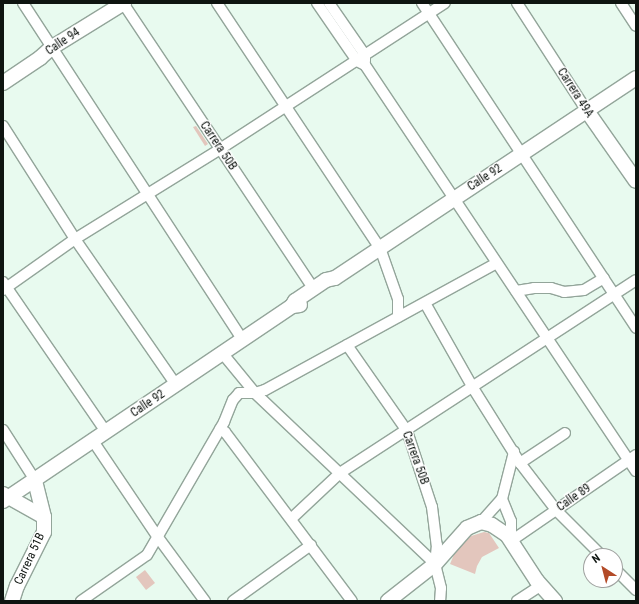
<!DOCTYPE html>
<html>
<head>
<meta charset="utf-8">
<style>
	body { margin:0 }
	#map { position:relative; width:639px; height:604px; overflow:hidden; background:#e8faef; font-family:"Roboto Condensed",sans-serif }
	div>[style] { position:absolute }
	[style*='--x'] { left:calc(var(--x)*1px); top:calc(var(--y)*1px); width:calc(var(--w)*1px); rotate:calc(var(--a)*1deg) }
	.green>* { inset:0; background:#e3c6bd }
	.roads { filter:drop-shadow(1px 0 #93a59a) drop-shadow(-1px 0 #93a59a) drop-shadow(0 1px #93a59a) drop-shadow(0 -1px #93a59a) }
	.street>* { height:10px; margin:-5px; padding:0 5px; transform-origin:5px; border-radius:5px; background:#fff }
	.secondary>* { height:14px; margin:-7px; padding:0 7px; transform-origin:7px; border-radius:7px; background:#fff }
	span { translate:-50% -50%; white-space:nowrap; text-align:center; line-height:1.15; -webkit-text-stroke:3px #fff; paint-order:stroke }
	.street-label { font-size:12px; color:#0e1410 }
	.frame { position:absolute; inset:0; border:4px solid #0e1410; pointer-events:none }
	.north { position:absolute; left:583px; top:548px; width:40px; height:40px; box-sizing:border-box; background:#fff; border:1px solid #9fa19f; border-radius:50%; rotate:324deg; font-size:11px; font-weight:700; line-height:16px; text-align:center; color:#0e1410 }
	.north::after { content:''; display:block; margin:auto; width:14px; height:18px; background:#b34b28; clip-path:polygon(50% 0,100% 100%,50% 72%,0 100%) }
</style>
</head>
<body>
<div id="map">
	<div class="green">
		<i style="clip-path:polygon(196px 126px,208px 144px,205px 146px,193px 127px)"></i>
		<i style="clip-path:polygon(484px 532px,489px 533px,499px 548px,482px 557px,477px 566px,475px 574px,450px 564px,455px 552px,471px 536px)"></i>
		<i style="clip-path:polygon(145px 570px,155px 583px,146px 590px,136px 577px)"></i>
	</div>
	<div class="roads">
		<div class="street">
			<i style="--x:23;--y:3;--w:402;--a:56.9"></i>
			<i style="--x:123;--y:3;--w:343;--a:56.3"></i>
			<i style="--x:217;--y:3;--w:294;--a:56.4"></i>
			<i style="--x:380;--y:248;--w:54;--a:70.6"></i>
			<i style="--x:398;--y:299;--w:18;--a:90"></i>
			<i style="--x:317;--y:3;--w:70;--a:55.4"></i>
			<i style="--x:357;--y:61;--w:9;--a:27"></i>
			<i style="--x:365;--y:65;--w:488;--a:56.3"></i>
			<i style="--x:329;--y:3;--w:63;--a:55.3"></i>
			<i style="--x:365;--y:55;--w:6;--a:90"></i>
			<i style="--x:422;--y:3;--w:389;--a:56.6"></i>
			<i style="--x:517;--y:3;--w:129;--a:57.1"></i>
			<i style="--x:621;--y:3;--w:27;--a:57"></i>
			<i style="--x:3;--y:126;--w:134;--a:57.5"></i>
			<i style="--x:75;--y:239;--w:178;--a:55.3"></i>
			<i style="--x:3;--y:282;--w:182;--a:55.5"></i>
			<i style="--x:3;--y:290;--w:88;--a:-35.3"></i>
			<i style="--x:75;--y:239;--w:171;--a:-31.8"></i>
			<i style="--x:220;--y:149;--w:268;--a:-33"></i>
			<i style="--x:516;--y:291;--w:18;--a:-9"></i>
			<i style="--x:534;--y:288;--w:17;--a:0"></i>
			<i style="--x:551;--y:288;--w:14;--a:17"></i>
			<i style="--x:564;--y:292;--w:20;--a:-6"></i>
			<i style="--x:584;--y:290;--w:23;--a:-31"></i>
			<i style="--x:425;--y:303;--w:98;--a:60.5"></i>
			<i style="--x:473;--y:388;--w:89;--a:57.9"></i>
			<i style="--x:520;--y:463;--w:59;--a:52.5"></i>
			<i style="--x:556;--y:510;--w:65;--a:45"></i>
			<i style="--x:347;--y:345;--w:105;--a:55.1"></i>
			<i style="--x:407;--y:431;--w:80;--a:71.8"></i>
			<i style="--x:432;--y:507;--w:38;--a:83"></i>
			<i style="--x:437;--y:545;--w:19;--a:96"></i>
			<i style="--x:223;--y:354;--w:50;--a:50.6"></i>
			<i style="--x:255;--y:393;--w:248;--a:43.5"></i>
			<i style="--x:435;--y:564;--w:25;--a:76"></i>
			<i style="--x:441;--y:588;--w:13;--a:94"></i>
			<i style="--x:220;--y:429;--w:6;--a:31"></i>
			<i style="--x:225;--y:432;--w:211;--a:53.1"></i>
			<i style="--x:3;--y:430;--w:59;--a:57.4"></i>
			<i style="--x:93;--y:441;--w:115;--a:56"></i>
			<i style="--x:157;--y:536;--w:81;--a:53.6"></i>
			<i style="--x:520;--y:463;--w:54;--a:-33.7"></i>
			<i style="--x:502;--y:499;--w:24;--a:68"></i>
			<i style="--x:511;--y:521;--w:20;--a:90"></i>
			<i style="--x:291;--y:519;--w:67;--a:-43.2"></i>
			<i style="--x:340;--y:473;--w:353;--a:-33.1"></i>
			<i style="--x:481;--y:522;--w:31;--a:-48"></i>
			<i style="--x:502;--y:499;--w:49;--a:-75.7"></i>
			<i style="--x:511;--y:541;--w:152;--a:-34.5"></i>
			<i style="--x:615;--y:569;--w:30;--a:45"></i>
			<i style="--x:81;--y:601;--w:80;--a:-34.9"></i>
			<i style="--x:147;--y:555;--w:154;--a:-59.9"></i>
			<i style="--x:224;--y:422;--w:24;--a:-68"></i>
			<i style="--x:233;--y:400;--w:9;--a:-49"></i>
			<i style="--x:239;--y:393;--w:16;--a:0"></i>
			<i style="--x:255;--y:393;--w:10;--a:-17"></i>
			<i style="--x:265;--y:390;--w:264;--a:-28.7"></i>
			<i style="--x:233;--y:601;--w:96;--a:-35.7"></i>
			<i style="--x:517;--y:601;--w:27;--a:-33"></i>
		</div>
		<div class="secondary">
			<i style="--x:3;--y:83;--w:45;--a:-34"></i>
			<i style="--x:40;--y:58;--w:15;--a:-42"></i>
			<i style="--x:51;--y:48;--w:86;--a:-31.7"></i>
			<i style="--x:587;--y:111;--w:85;--a:55"></i>
			<i style="--x:292;--y:306;--w:6;--a:-59"></i>
			<i style="--x:295;--y:301;--w:37;--a:-34"></i>
			<i style="--x:326;--y:280;--w:9;--a:-13"></i>
			<i style="--x:335;--y:278;--w:361;--a:-33.6"></i>
			<i style="--x:3;--y:494;--w:47;--a:29.3"></i>
			<i style="--x:3;--y:501;--w:349;--a:-34"></i>
			<i style="--x:292;--y:306;--w:8;--a:-7"></i>
			<i style="--x:12;--y:601;--w:16;--a:-72"></i>
			<i style="--x:17;--y:586;--w:60;--a:-63.4"></i>
			<i style="--x:44;--y:532;--w:15;--a:-90"></i>
			<i style="--x:44;--y:517;--w:38;--a:-104"></i>
			<i style="--x:388;--y:601;--w:60;--a:-38.2"></i>
			<i style="--x:435;--y:564;--w:48;--a:-48.4"></i>
			<i style="--x:467;--y:528;--w:15;--a:-23"></i>
			<i style="--x:481;--y:522;--w:11;--a:15"></i>
			<i style="--x:492;--y:525;--w:18;--a:34"></i>
			<i style="--x:507;--y:535;--w:55;--a:56.9"></i>
			<i style="--x:537;--y:581;--w:27;--a:48"></i>
		</div>
	</div>
	<div class="street-label">
		<span style="left:63px;top:42px;rotate:-34deg">Calle 94</span>
		<span style="left:575px;top:93px;rotate:57deg">Carrera 49A</span>
		<span style="left:218px;top:146px;rotate:56deg">Carrera 50B</span>
		<span style="left:485px;top:178px;rotate:-33deg">Calle 92</span>
		<span style="left:148px;top:404px;rotate:-34deg">Calle 92</span>
		<span style="left:415px;top:458px;rotate:70deg">Carrera 50B</span>
		<span style="left:574px;top:498px;rotate:-35deg">Calle 89</span>
		<span style="left:30px;top:559px;rotate:-65deg">Carrera 51B</span>
	</div>
	<div class="frame"></div>
	<div class="north">N</div>
</div>
</body>
</html>
